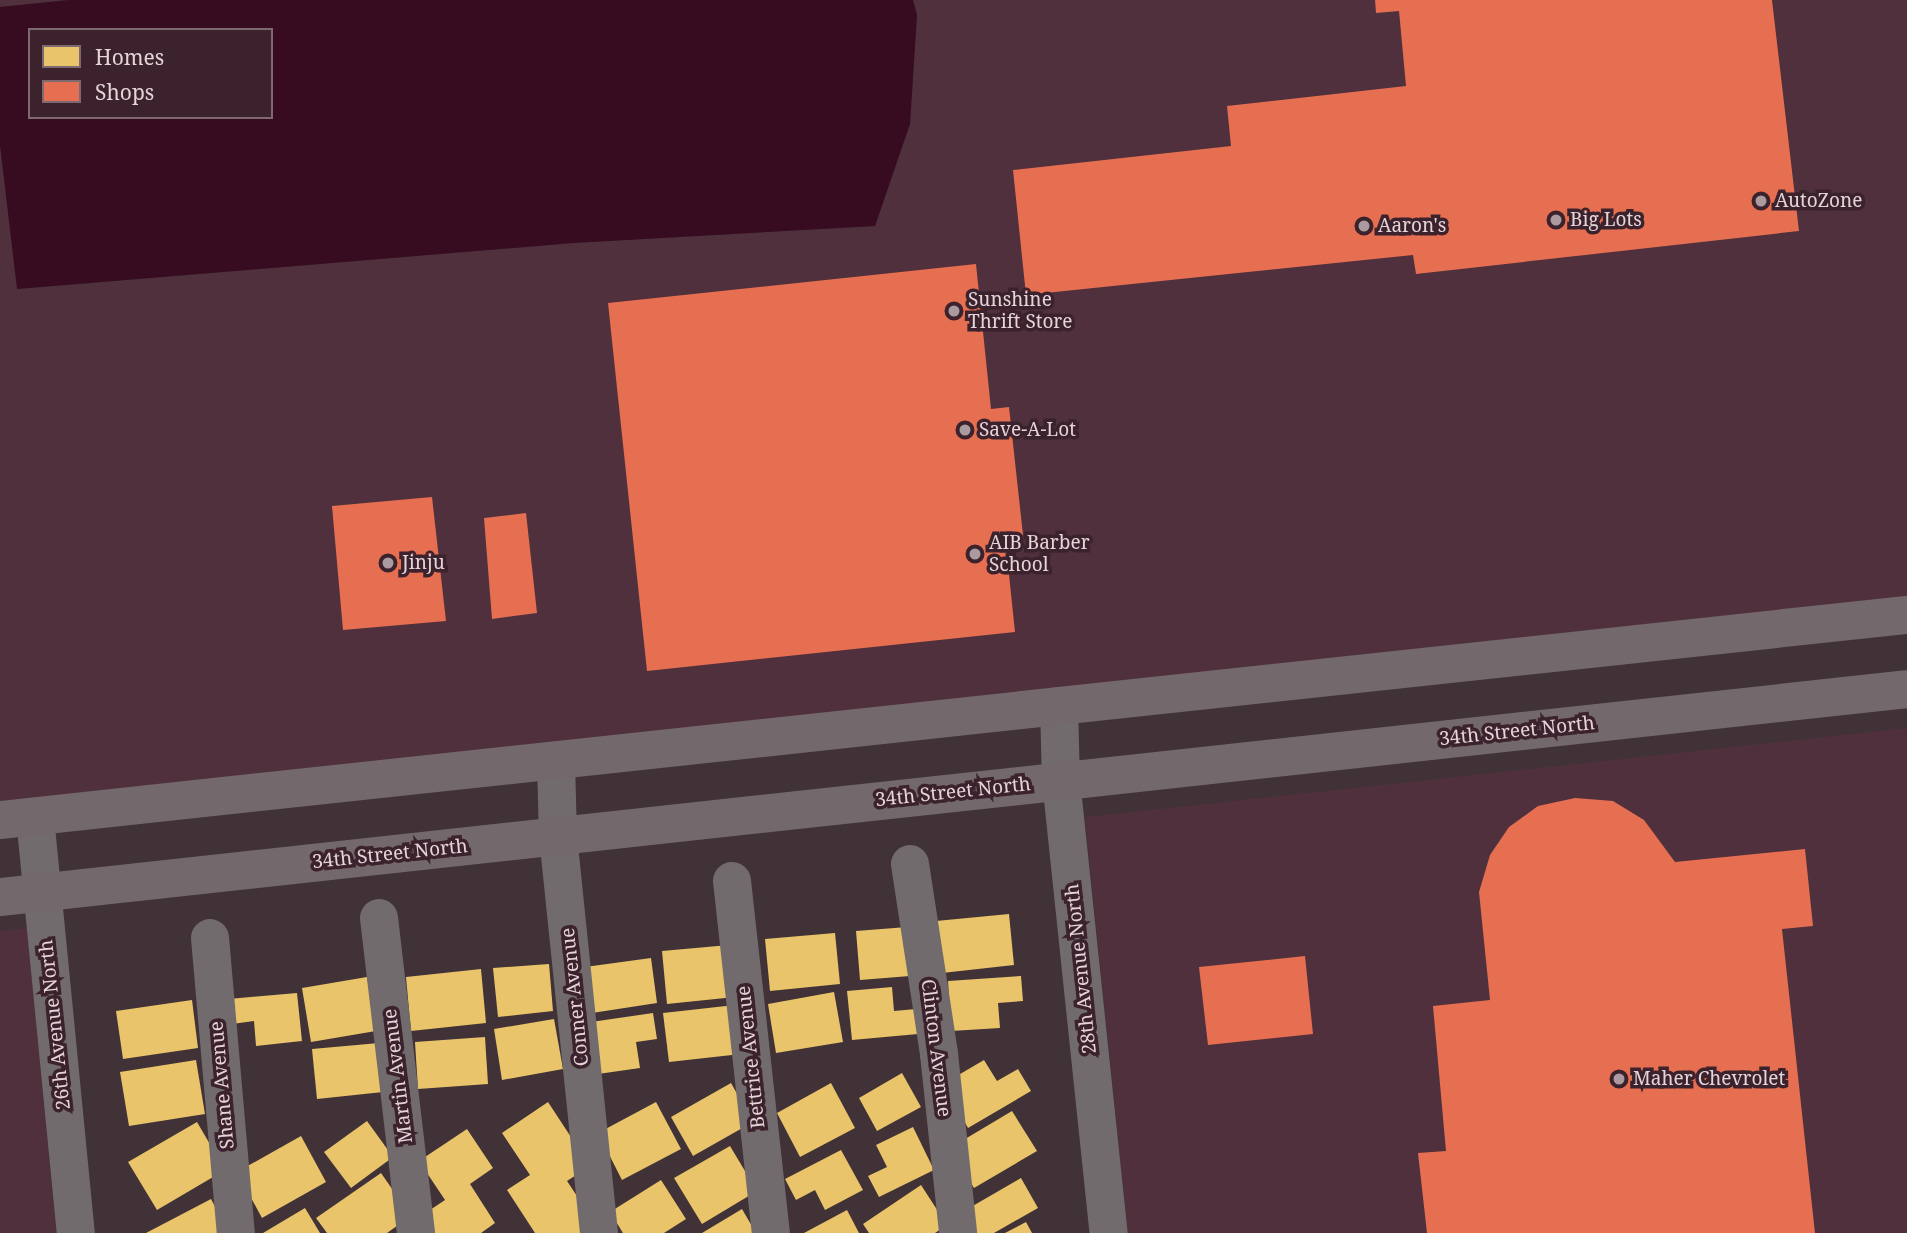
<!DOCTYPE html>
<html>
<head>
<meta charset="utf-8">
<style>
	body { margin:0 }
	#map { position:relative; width:1907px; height:1233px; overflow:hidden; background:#403237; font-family:"Noto Serif",serif }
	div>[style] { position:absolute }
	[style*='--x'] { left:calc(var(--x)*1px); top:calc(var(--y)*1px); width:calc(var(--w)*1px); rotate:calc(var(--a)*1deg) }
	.built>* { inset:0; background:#4f303c }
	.water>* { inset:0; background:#370b20 }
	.homes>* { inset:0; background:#e9c46a }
	.shops>* { inset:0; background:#e76f51 }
	.minor>* { height:38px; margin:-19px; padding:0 19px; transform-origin:19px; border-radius:19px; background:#726b6d }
	.highway>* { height:38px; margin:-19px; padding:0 19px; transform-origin:19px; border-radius:19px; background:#73686b }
	.dots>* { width:19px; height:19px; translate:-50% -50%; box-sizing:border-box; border:4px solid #3b222c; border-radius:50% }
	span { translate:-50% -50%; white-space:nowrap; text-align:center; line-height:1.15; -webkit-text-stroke:7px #3b222c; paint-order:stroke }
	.poi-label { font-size:19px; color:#e5d4d9 }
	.left { translate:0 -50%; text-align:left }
	.street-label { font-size:19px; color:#e5d4d9 }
	.legend { position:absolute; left:28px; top:28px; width:245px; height:91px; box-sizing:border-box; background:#3b222c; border:2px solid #7f6971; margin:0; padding:9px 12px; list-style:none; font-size:21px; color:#e5d4d9 }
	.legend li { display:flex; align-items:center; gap:14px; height:35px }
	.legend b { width:35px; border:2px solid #7f6971 }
</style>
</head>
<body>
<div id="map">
	<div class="built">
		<i style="clip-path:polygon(0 0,69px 0,0 7px)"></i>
		<i style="clip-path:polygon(913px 0,1907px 0,1907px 597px,0 804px,0 145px,18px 289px,573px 243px,875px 226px,910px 124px,917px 15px)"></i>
		<i style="clip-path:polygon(1907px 728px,1907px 1233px,1128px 1233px,1085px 817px)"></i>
		<i style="clip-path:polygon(27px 928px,52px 1192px,57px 1233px,0 1233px,0 931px)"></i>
	</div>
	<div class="water">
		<i style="clip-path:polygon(evenodd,69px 0,913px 0,917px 15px,910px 124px,875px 226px,573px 243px,17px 289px,0 145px,0 7px,69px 0,30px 30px,271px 30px,271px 117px,30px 117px,30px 30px)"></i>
	</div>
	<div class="homes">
		<i style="clip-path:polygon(1009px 914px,1014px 965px,942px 973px,936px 921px)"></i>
		<i style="clip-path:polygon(907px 927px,910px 976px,860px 980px,856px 931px)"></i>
		<i style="clip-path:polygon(835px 933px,840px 984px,770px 991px,765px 939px)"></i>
		<i style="clip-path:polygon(729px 945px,735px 997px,667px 1004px,662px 951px)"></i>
		<i style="clip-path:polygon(651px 958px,657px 1003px,592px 1013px,585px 967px)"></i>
		<i style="clip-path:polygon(549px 964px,553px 1011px,498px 1017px,493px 968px)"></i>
		<i style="clip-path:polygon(481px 969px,486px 1023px,411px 1031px,406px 977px)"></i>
		<i style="clip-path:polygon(1021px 976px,1023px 1001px,998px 1003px,1000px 1028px,951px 1031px,948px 981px)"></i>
		<i style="clip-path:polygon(367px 977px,376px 1031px,311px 1042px,302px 988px)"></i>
		<i style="clip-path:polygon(892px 987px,894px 1011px,916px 1009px,918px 1034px,852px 1040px,847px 991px)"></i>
		<i style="clip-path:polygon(834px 992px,843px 1042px,776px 1053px,768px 1004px)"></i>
		<i style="clip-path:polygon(297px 993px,302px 1041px,256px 1046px,254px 1021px,232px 1024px,229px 999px)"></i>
		<i style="clip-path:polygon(192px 1000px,198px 1048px,123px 1059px,116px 1011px)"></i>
		<i style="clip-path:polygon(735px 1005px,741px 1054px,669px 1062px,663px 1013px)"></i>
		<i style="clip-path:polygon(653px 1013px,657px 1039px,636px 1042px,640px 1068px,598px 1074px,591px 1022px)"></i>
		<i style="clip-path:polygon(554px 1019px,563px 1069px,502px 1080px,494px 1029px)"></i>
		<i style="clip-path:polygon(485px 1037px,488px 1084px,418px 1089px,415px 1042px)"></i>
		<i style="clip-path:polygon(379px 1043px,383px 1092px,317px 1099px,312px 1049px)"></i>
		<i style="clip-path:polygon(196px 1060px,205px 1114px,129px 1126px,120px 1072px)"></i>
		<i style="clip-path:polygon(984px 1060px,997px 1081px,1018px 1069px,1031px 1091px,968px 1128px,943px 1084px)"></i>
		<i style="clip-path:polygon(902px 1073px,921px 1107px,877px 1131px,859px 1098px)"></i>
		<i style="clip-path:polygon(731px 1083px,753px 1122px,693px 1156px,671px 1117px)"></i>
		<i style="clip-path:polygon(831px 1083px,855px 1128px,800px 1157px,777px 1113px)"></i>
		<i style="clip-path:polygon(548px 1102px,590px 1166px,567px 1181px,595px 1223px,580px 1233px,535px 1233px,507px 1190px,530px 1175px,502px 1133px)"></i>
		<i style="clip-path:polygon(656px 1102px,681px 1149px,622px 1180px,598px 1133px)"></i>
		<i style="clip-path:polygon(1012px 1111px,1037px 1151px,974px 1188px,950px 1148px)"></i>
		<i style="clip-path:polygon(367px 1121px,393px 1157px,351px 1188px,324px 1152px)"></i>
		<i style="clip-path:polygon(197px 1122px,225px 1170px,157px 1210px,128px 1162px)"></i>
		<i style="clip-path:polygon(913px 1127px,934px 1170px,879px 1197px,868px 1176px,887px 1167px,876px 1145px)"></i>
		<i style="clip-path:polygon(467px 1129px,493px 1168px,470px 1184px,495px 1223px,481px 1233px,433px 1233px,421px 1216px,445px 1200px,419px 1161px)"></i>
		<i style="clip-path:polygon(301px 1136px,326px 1182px,262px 1218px,237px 1172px)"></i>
		<i style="clip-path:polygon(730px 1146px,757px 1191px,702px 1224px,674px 1178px)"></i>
		<i style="clip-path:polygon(841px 1150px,863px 1190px,825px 1210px,815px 1190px,796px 1200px,785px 1179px)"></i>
		<i style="clip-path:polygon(381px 1173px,411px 1216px,387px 1233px,327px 1233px,316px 1218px)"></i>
		<i style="clip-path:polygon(1021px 1178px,1038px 1208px,994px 1233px,977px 1233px,964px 1211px)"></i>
		<i style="clip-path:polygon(661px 1180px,686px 1219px,664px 1233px,623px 1233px,610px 1212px)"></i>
		<i style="clip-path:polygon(921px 1185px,947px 1225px,935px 1233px,869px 1233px,863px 1224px)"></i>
		<i style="clip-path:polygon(211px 1199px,219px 1214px,219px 1233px,146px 1233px)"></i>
		<i style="clip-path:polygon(305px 1208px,320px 1233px,263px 1233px)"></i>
		<i style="clip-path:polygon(742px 1209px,756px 1233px,702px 1233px)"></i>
		<i style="clip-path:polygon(847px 1210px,859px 1233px,804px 1233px)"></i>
		<i style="clip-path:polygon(1026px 1222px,1032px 1233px,1005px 1233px)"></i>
	</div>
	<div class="shops">
		<i style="clip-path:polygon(1375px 0,1772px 0,1799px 231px,1416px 274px,1413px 255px,1026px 295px,1013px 170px,1231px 146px,1227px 106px,1406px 86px,1399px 11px,1376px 13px)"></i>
		<i style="clip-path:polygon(976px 264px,991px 409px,1009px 407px,1023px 535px,1005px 536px,1015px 632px,647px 671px,608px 303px)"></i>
		<i style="clip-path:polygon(432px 497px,446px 621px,343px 630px,332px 506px)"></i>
		<i style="clip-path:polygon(526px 513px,537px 613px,492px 619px,484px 518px)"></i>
		<i style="clip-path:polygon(1575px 798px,1613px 801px,1644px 820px,1675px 862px,1805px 849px,1813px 926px,1782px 929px,1815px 1233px,1427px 1233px,1418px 1153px,1446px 1151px,1433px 1006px,1490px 1000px,1479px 892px,1490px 855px,1509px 827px,1538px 806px)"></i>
		<i style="clip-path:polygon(1305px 956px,1313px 1034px,1208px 1045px,1199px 967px)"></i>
	</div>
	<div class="minor">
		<i style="--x:1059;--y:706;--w:74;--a:88.5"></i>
		<i style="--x:1061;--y:780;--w:456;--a:84"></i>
		<i style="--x:556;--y:761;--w:75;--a:88.5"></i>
		<i style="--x:558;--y:836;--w:399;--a:84.1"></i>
		<i style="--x:35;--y:817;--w:418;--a:84.4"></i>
		<i style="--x:910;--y:864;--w:192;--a:81.3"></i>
		<i style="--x:939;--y:1054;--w:180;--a:83.9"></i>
		<i style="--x:732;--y:881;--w:354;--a:83.7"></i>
		<i style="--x:379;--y:918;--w:317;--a:83.3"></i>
		<i style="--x:210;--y:938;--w:296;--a:85"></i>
	</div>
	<div class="highway">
		<i style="--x:0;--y:820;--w:1918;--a:-6.14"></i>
		<i style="--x:0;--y:897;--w:1918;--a:-6.22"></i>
	</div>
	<div class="dots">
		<i style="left:1761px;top:201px;background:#ab9ba0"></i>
		<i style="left:1556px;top:220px;background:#ab9ba0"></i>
		<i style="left:1364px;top:226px;background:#ab9ba0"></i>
		<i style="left:954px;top:311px;background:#ab9ba0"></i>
		<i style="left:965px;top:430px;background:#ab9ba0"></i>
		<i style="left:975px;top:554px;background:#ab9ba0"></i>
		<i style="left:388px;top:563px;background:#ab9ba0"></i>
		<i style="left:1619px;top:1079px;background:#ab9ba0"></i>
	</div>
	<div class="poi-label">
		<span class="left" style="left:1775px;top:201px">AutoZone</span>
		<span class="left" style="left:1570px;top:220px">Big Lots</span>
		<span class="left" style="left:1378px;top:226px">Aaron's</span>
		<span class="left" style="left:968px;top:311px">Sunshine<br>Thrift Store</span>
		<span class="left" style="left:979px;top:430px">Save-A-Lot</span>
		<span class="left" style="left:989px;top:554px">AIB Barber<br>School</span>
		<span class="left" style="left:402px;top:563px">Jinju</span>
		<span class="left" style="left:1633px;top:1079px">Maher Chevrolet</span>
	</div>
	<div class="street-label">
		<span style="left:1517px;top:731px;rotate:-6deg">34th Street North</span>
		<span style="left:953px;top:792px;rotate:-6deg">34th Street North</span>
		<span style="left:390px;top:854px;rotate:-6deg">34th Street North</span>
		<span style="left:1081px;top:969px;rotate:-96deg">28th Avenue North</span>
		<span style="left:575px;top:997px;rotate:-96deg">Conner Avenue</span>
		<span style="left:55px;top:1025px;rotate:-96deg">26th Avenue North</span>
		<span style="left:936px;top:1048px;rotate:83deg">Clinton Avenue</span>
		<span style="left:751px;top:1057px;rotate:-96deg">Bettrice Avenue</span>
		<span style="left:398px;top:1076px;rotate:-97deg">Martin Avenue</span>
		<span style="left:222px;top:1085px;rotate:-95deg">Shane Avenue</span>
	</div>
	<ul class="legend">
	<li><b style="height:19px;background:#e9c46a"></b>Homes</li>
	<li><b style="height:19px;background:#e76f51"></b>Shops</li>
	</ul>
</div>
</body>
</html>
